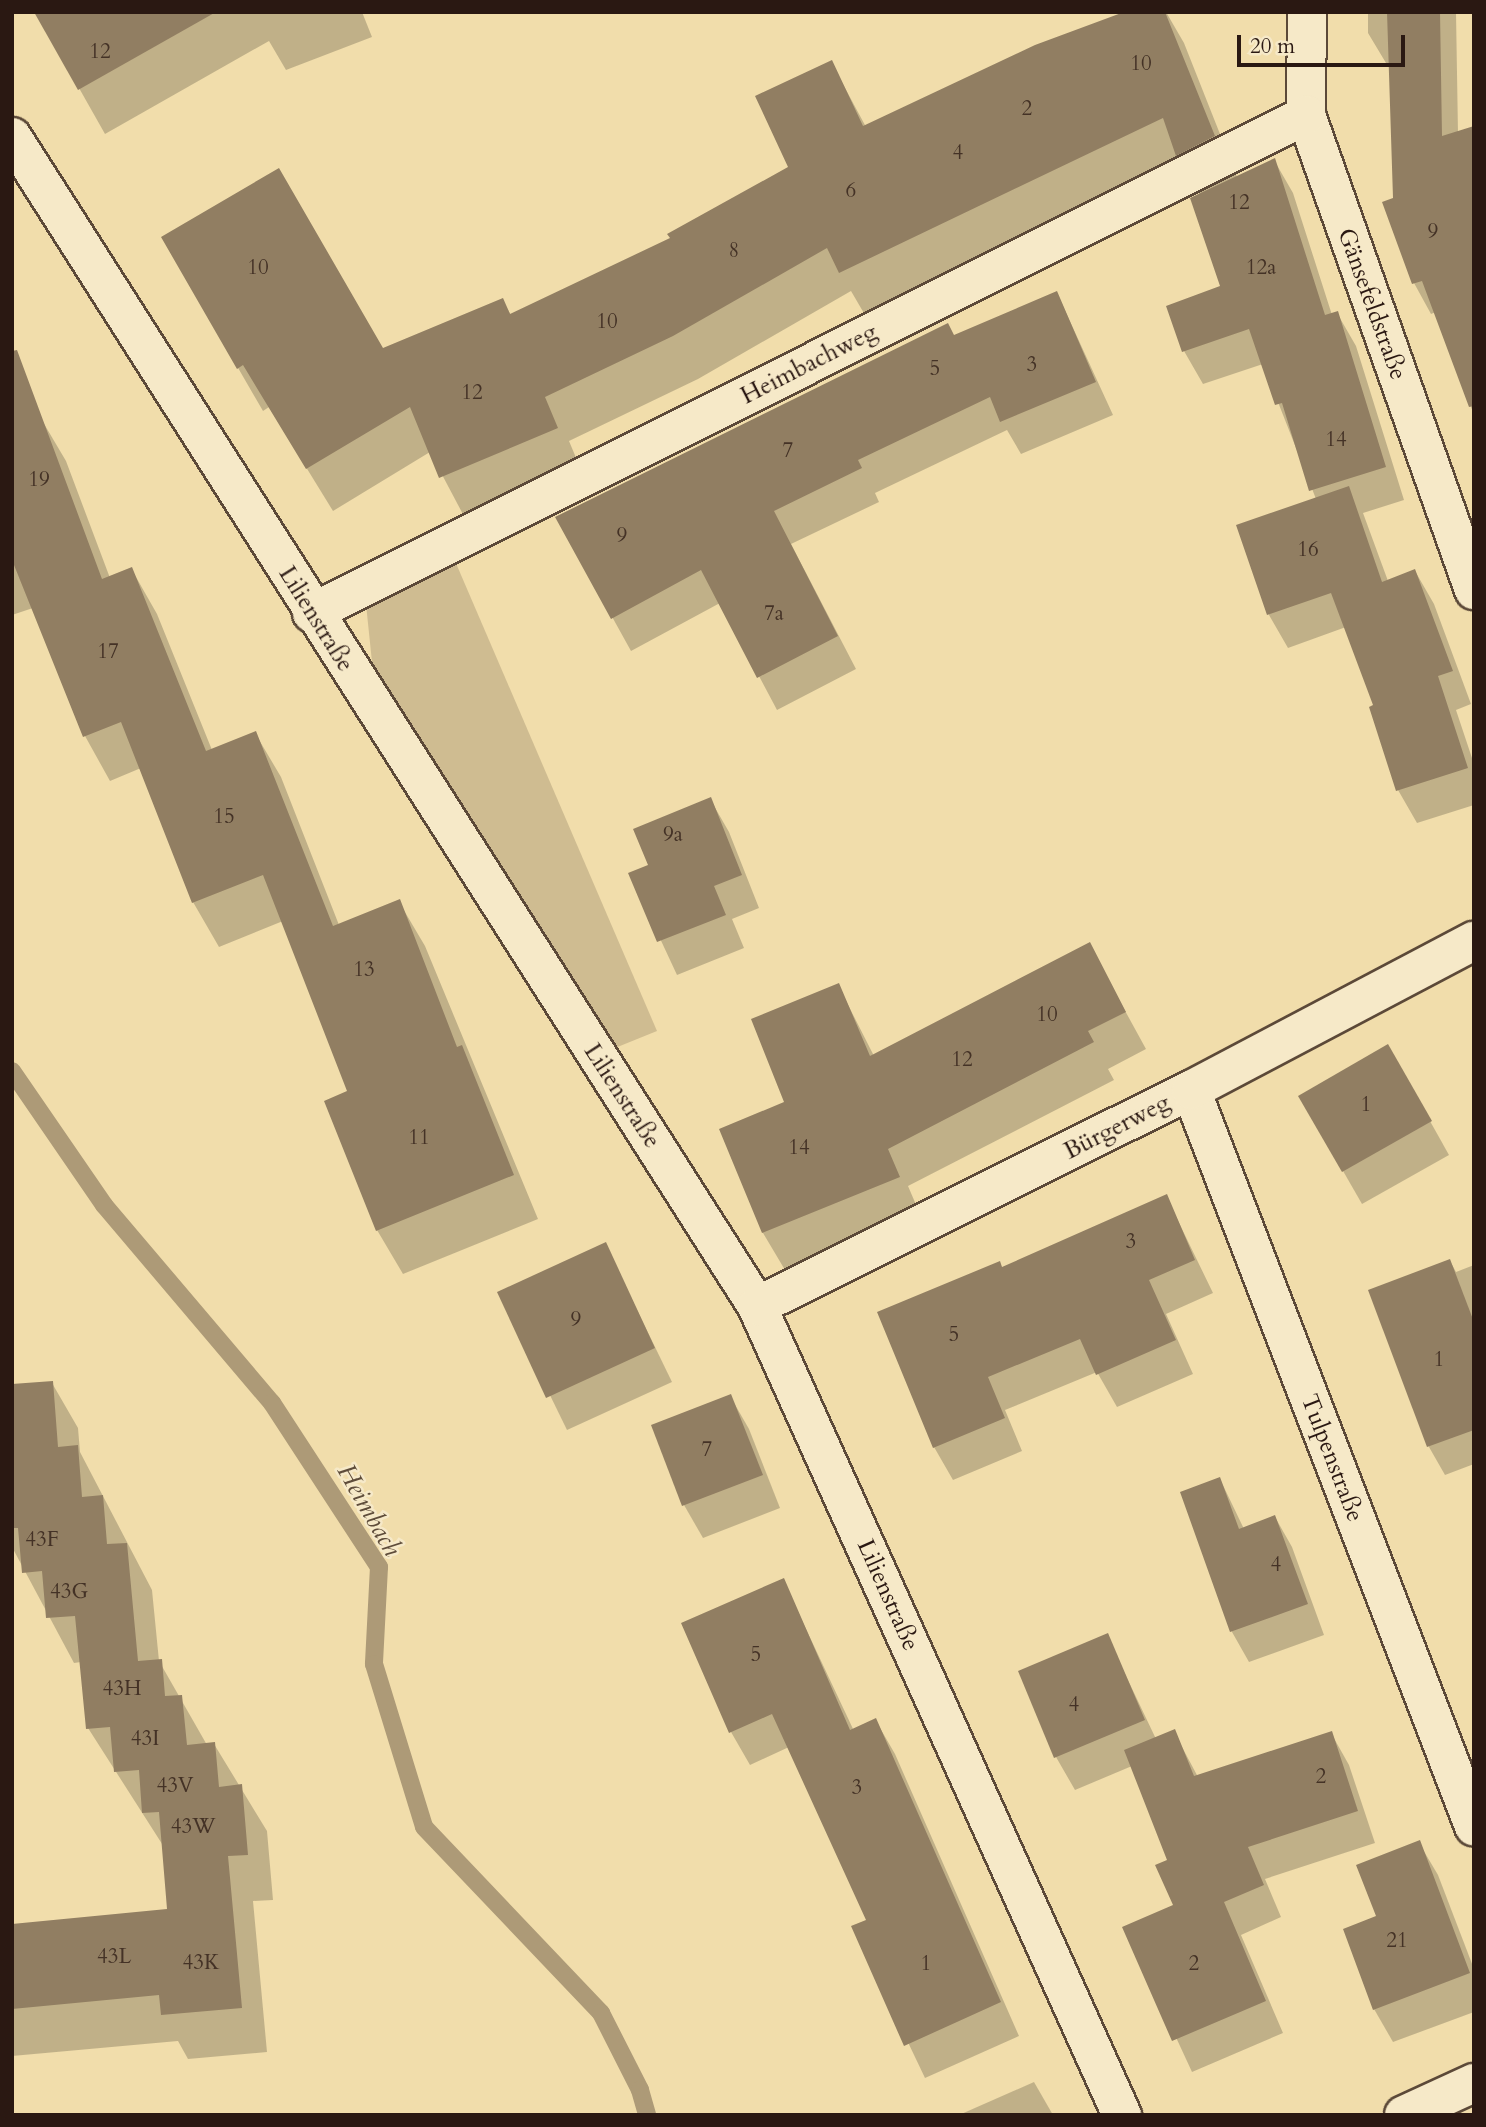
<!DOCTYPE html>
<html>
<head>
<meta charset="utf-8">
<style>
	body { margin:0 }
	#map { position:relative; width:1486px; height:2127px; overflow:hidden; background:#f1ddab; font-family:Cardo,serif }
	div>[style] { position:absolute }
	[style*='--x'] { left:calc(var(--x)*1px); top:calc(var(--y)*1px); width:calc(var(--w)*1px); rotate:calc(var(--a)*1deg) }
	.green>* { inset:0; background:#cfbc91 }
	.shadow>* { inset:0; background:#0003 }
	.stream>* { height:18px; margin:-9px; padding:0 9px; transform-origin:9px; border-radius:9px; background:#ad9a77 }
	.building>* { inset:0; background:#917e62 }
	.roads { filter:drop-shadow(2px 0 #5c4938) drop-shadow(-2px 0 #5c4938) drop-shadow(0 2px #5c4938) drop-shadow(0 -2px #5c4938) }
	.street>* { height:38px; margin:-19px; padding:0 19px; transform-origin:19px; border-radius:19px; background:#f6e9c8 }
	span { translate:-50% -50%; white-space:nowrap; text-align:center; line-height:1.15; -webkit-text-stroke:5px #f6e9c8; paint-order:stroke }
	.number-label { font-size:21px; color:#443226 }
	.number-label span { -webkit-text-stroke-width:0 }
	.street-label { font-size:24px; color:#2a1812 }
	.water-label { font-size:26px; color:#5e4c3a; font-style:italic }
	.frame { position:absolute; inset:0; border:14px solid #2a1812; pointer-events:none }
	.scale { position:absolute; left:1237px; top:35px; width:168px; height:32px; box-sizing:border-box; border:4px solid #2a1812; border-top:0; padding-left:9px; font-size:21px; line-height:24px; white-space:nowrap; color:#2a1812; -webkit-text-stroke:5px #f6e9c8; paint-order:stroke }
</style>
</head>
<body>
<div id="map">
	<div class="green">
		<i style="clip-path:polygon(452px 554px,657px 1031px,615px 1048px,372px 662px,366px 604px)"></i>
	</div>
	<div class="shadow">
		<i style="clip-path:polygon(36px 12px,362px 12px,372px 37px,286px 70px,269px 41px,105px 134px)"></i>
		<i style="clip-path:polygon(1127px 12px,1166px 12px,1184px 43px,1237px 177px,1274px 160px,1293px 193px,1332px 315px,1337px 313px,1356px 346px,1404px 500px,1363px 513px,1388px 581px,1415px 571px,1434px 604px,1471px 704px,1456px 710px,1474px 764px,1474px 805px,1417px 823px,1398px 790px,1372px 708px,1375px 706px,1346px 627px,1288px 648px,1269px 615px,1238px 526px,1316px 499px,1263px 364px,1203px 384px,1184px 351px,1222px 287px,1200px 195px,1182px 163px,865px 315px,851px 291px,698px 379px,569px 441px,582px 472px,466px 520px,430px 452px,333px 511px,269px 407px,263px 411px,163px 238px,383px 351px,502px 300px,511px 315px,672px 239px,791px 168px,831px 62px,866px 127px)"></i>
		<i style="clip-path:polygon(1368px 12px,1456px 12px,1458px 133px,1474px 128px,1474px 415px,1436px 312px,1431px 314px,1414px 283px,1384px 203px,1394px 199px,1390px 63px,1386px 63px,1368px 33px)"></i>
		<i style="clip-path:polygon(1057px 293px,1113px 415px,1021px 454px,1007px 430px,875px 493px,879px 502px,791px 544px,856px 669px,777px 710px,720px 603px,631px 651px,564px 530px,954px 336px)"></i>
		<i style="clip-path:polygon(40px 417px,66px 461px,110px 578px,132px 570px,157px 614px,212px 750px,255px 733px,281px 777px,339px 925px,399px 902px,425px 946px,538px 1219px,403px 1274px,377px 1230px,349px 1092px,283px 921px,219px 947px,193px 902px,141px 768px,110px 781px,85px 736px,33px 608px,12px 615px,12px 419px)"></i>
		<i style="clip-path:polygon(710px 799px,729px 832px,759px 908px,732px 919px,744px 948px,677px 975px,630px 874px,650px 866px)"></i>
		<i style="clip-path:polygon(1089px 945px,1146px 1049px,1108px 1069px,1114px 1080px,908px 1186px,920px 1214px,785px 1270px,763px 1233px,721px 1130px,786px 1103px,838px 985px,874px 1056px)"></i>
		<i style="clip-path:polygon(1388px 1046px,1449px 1155px,1362px 1204px,1300px 1096px)"></i>
		<i style="clip-path:polygon(1166px 1196px,1213px 1293px,1166px 1314px,1193px 1374px,1117px 1407px,1097px 1372px,1005px 1410px,1022px 1451px,953px 1480px,934px 1447px,1002px 1269px)"></i>
		<i style="clip-path:polygon(605px 1244px,672px 1382px,567px 1430px,500px 1293px)"></i>
		<i style="clip-path:polygon(1450px 1261px,1456px 1272px,1474px 1265px,1474px 1464px,1445px 1475px,1429px 1447px,1370px 1291px)"></i>
		<i style="clip-path:polygon(52px 1383px,78px 1428px,80px 1452px,152px 1590px,159px 1661px,207px 1745px,214px 1744px,267px 1831px,273px 1900px,253px 1901px,267px 2052px,188px 2059px,178px 2041px,12px 2056px,12px 1926px,169px 1911px,164px 1847px,88px 1728px,81px 1662px,74px 1663px,12px 1547px,12px 1386px)"></i>
		<i style="clip-path:polygon(730px 1396px,749px 1429px,780px 1508px,703px 1538px,684px 1505px)"></i>
		<i style="clip-path:polygon(1220px 1479px,1244px 1529px,1275px 1517px,1292px 1547px,1324px 1635px,1249px 1662px,1232px 1632px,1182px 1493px)"></i>
		<i style="clip-path:polygon(783px 1580px,854px 1731px,876px 1721px,895px 1754px,1019px 2036px,925px 2078px,853px 1927px,868px 1921px,789px 1747px,750px 1765px,731px 1732px)"></i>
		<i style="clip-path:polygon(1107px 1636px,1156px 1739px,1174px 1732px,1198px 1777px,1331px 1733px,1349px 1765px,1375px 1843px,1265px 1879px,1281px 1917px,1241px 1935px,1283px 2033px,1192px 2072px,1125px 1927px,1175px 1906px,1170px 1861px,1132px 1766px,1075px 1790px,1056px 1757px)"></i>
		<i style="clip-path:polygon(1419px 1843px,1438px 1875px,1474px 1969px,1474px 2012px,1393px 2042px,1374px 2009px,1378px 1917px)"></i>
		<i style="clip-path:polygon(1034px 2082px,1053px 2115px,959px 2115px)"></i>
	</div>
	<div class="stream">
		<i style="--x:12;--y:1071;--w:163;--a:55.5"></i>
		<i style="--x:104;--y:1205;--w:260;--a:49.7"></i>
		<i style="--x:272;--y:1403;--w:196;--a:56.9"></i>
		<i style="--x:379;--y:1567;--w:97;--a:93"></i>
		<i style="--x:374;--y:1664;--w:170;--a:72.9"></i>
		<i style="--x:424;--y:1827;--w:257;--a:46.4"></i>
		<i style="--x:601;--y:2013;--w:86;--a:63.1"></i>
		<i style="--x:640;--y:2090;--w:26;--a:74"></i>
	</div>
	<div class="building">
		<i style="clip-path:polygon(34px 12px,216px 12px,78px 90px)"></i>
		<i style="clip-path:polygon(1124px 12px,1165px 12px,1215px 136px,1176px 156px,1163px 118px,839px 273px,827px 248px,673px 336px,545px 397px,558px 428px,439px 478px,410px 407px,306px 469px,243px 365px,237px 369px,161px 237px,279px 168px,383px 348px,503px 298px,510px 314px,670px 238px,667px 234px,788px 167px,755px 96px,832px 60px,863px 126px,1035px 45px)"></i>
		<i style="clip-path:polygon(1387px 12px,1440px 12px,1442px 136px,1474px 126px,1474px 406px,1469px 407px,1422px 281px,1412px 284px,1382px 202px,1393px 198px)"></i>
		<i style="clip-path:polygon(1275px 158px,1325px 315px,1338px 311px,1386px 467px,1309px 491px,1282px 403px,1275px 405px,1249px 329px,1182px 352px,1166px 306px,1220px 286px,1190px 198px)"></i>
		<i style="clip-path:polygon(1057px 291px,1096px 382px,1000px 422px,990px 397px,858px 460px,862px 468px,774px 511px,838px 636px,757px 678px,701px 570px,611px 619px,555px 517px,948px 323px,954px 335px)"></i>
		<i style="clip-path:polygon(17px 350px,102px 579px,132px 567px,206px 751px,256px 731px,333px 926px,400px 899px,457px 1047px,462px 1045px,514px 1175px,376px 1231px,324px 1101px,347px 1091px,263px 875px,192px 903px,121px 722px,83px 737px,12px 560px,12px 351px)"></i>
		<i style="clip-path:polygon(1349px 486px,1382px 582px,1415px 569px,1453px 671px,1438px 676px,1468px 768px,1396px 791px,1369px 707px,1373px 705px,1331px 593px,1267px 615px,1236px 525px)"></i>
		<i style="clip-path:polygon(711px 797px,742px 875px,714px 886px,726px 915px,657px 942px,628px 873px,648px 865px,633px 829px)"></i>
		<i style="clip-path:polygon(1090px 942px,1126px 1012px,1088px 1031px,1094px 1042px,888px 1149px,900px 1177px,762px 1233px,719px 1129px,784px 1102px,751px 1019px,839px 983px,870px 1056px)"></i>
		<i style="clip-path:polygon(1388px 1044px,1432px 1121px,1342px 1172px,1298px 1096px)"></i>
		<i style="clip-path:polygon(1167px 1194px,1195px 1260px,1149px 1280px,1176px 1340px,1096px 1375px,1080px 1339px,988px 1377px,1005px 1418px,933px 1448px,877px 1312px,1000px 1261px,1002px 1267px)"></i>
		<i style="clip-path:polygon(606px 1242px,655px 1348px,546px 1398px,497px 1292px)"></i>
		<i style="clip-path:polygon(1450px 1259px,1474px 1322px,1474px 1430px,1427px 1447px,1368px 1290px)"></i>
		<i style="clip-path:polygon(53px 1381px,58px 1447px,78px 1445px,82px 1497px,103px 1495px,107px 1544px,127px 1543px,138px 1661px,162px 1659px,165px 1696px,182px 1695px,187px 1745px,215px 1742px,219px 1787px,242px 1784px,248px 1855px,228px 1856px,242px 2008px,161px 2015px,159px 1995px,12px 2009px,12px 1924px,167px 1909px,159px 1812px,142px 1813px,139px 1770px,114px 1772px,110px 1727px,86px 1729px,75px 1616px,46px 1618px,42px 1571px,22px 1573px,18px 1528px,12px 1528px,12px 1384px)"></i>
		<i style="clip-path:polygon(731px 1394px,763px 1475px,682px 1506px,651px 1425px)"></i>
		<i style="clip-path:polygon(1220px 1477px,1239px 1529px,1275px 1515px,1308px 1604px,1230px 1632px,1180px 1492px)"></i>
		<i style="clip-path:polygon(784px 1578px,850px 1730px,876px 1718px,1001px 2002px,904px 2046px,851px 1926px,866px 1920px,772px 1714px,729px 1733px,681px 1623px)"></i>
		<i style="clip-path:polygon(1108px 1633px,1145px 1720px,1054px 1758px,1018px 1671px)"></i>
		<i style="clip-path:polygon(1175px 1729px,1194px 1776px,1332px 1731px,1358px 1811px,1248px 1847px,1264px 1885px,1224px 1902px,1266px 2001px,1172px 2041px,1122px 1927px,1173px 1905px,1155px 1865px,1167px 1860px,1124px 1750px)"></i>
		<i style="clip-path:polygon(1420px 1840px,1470px 1973px,1373px 2010px,1343px 1929px,1376px 1916px,1356px 1865px)"></i>
	</div>
	<div class="roads">
		<div class="street">
			<i style="--x:1307;--y:12;--w:103;--a:90.6"></i>
			<i style="--x:1306;--y:115;--w:504;--a:70.52"></i>
			<i style="--x:12;--y:137;--w:1386;--a:57.49"></i>
			<i style="--x:757;--y:1306;--w:888;--a:65.72"></i>
			<i style="--x:312;--y:613;--w:1112;--a:-26.61"></i>
			<i style="--x:1191;--y:1090;--w:789;--a:68.97"></i>
			<i style="--x:757;--y:1306;--w:485;--a:-26.5"></i>
			<i style="--x:1191;--y:1090;--w:320;--a:-27.8"></i>
			<i style="--x:1404;--y:2115;--w:77;--a:-24.6"></i>
		</div>
	</div>
	<div class="number-label">
		<span style="left:100px;top:52px">12</span>
		<span style="left:1141px;top:64px">10</span>
		<span style="left:1027px;top:109px">2</span>
		<span style="left:958px;top:153px">4</span>
		<span style="left:851px;top:191px">6</span>
		<span style="left:1239px;top:203px">12</span>
		<span style="left:1433px;top:232px">9</span>
		<span style="left:734px;top:251px">8</span>
		<span style="left:258px;top:268px">10</span>
		<span style="left:1261px;top:268px">12a</span>
		<span style="left:607px;top:322px">10</span>
		<span style="left:1032px;top:365px">3</span>
		<span style="left:935px;top:369px">5</span>
		<span style="left:472px;top:393px">12</span>
		<span style="left:1336px;top:440px">14</span>
		<span style="left:788px;top:451px">7</span>
		<span style="left:39px;top:480px">19</span>
		<span style="left:622px;top:536px">9</span>
		<span style="left:1308px;top:550px">16</span>
		<span style="left:774px;top:614px">7a</span>
		<span style="left:108px;top:652px">17</span>
		<span style="left:224px;top:817px">15</span>
		<span style="left:673px;top:835px">9a</span>
		<span style="left:364px;top:970px">13</span>
		<span style="left:1047px;top:1015px">10</span>
		<span style="left:962px;top:1060px">12</span>
		<span style="left:1366px;top:1105px">1</span>
		<span style="left:419px;top:1138px">11</span>
		<span style="left:799px;top:1148px">14</span>
		<span style="left:1131px;top:1242px">3</span>
		<span style="left:576px;top:1320px">9</span>
		<span style="left:954px;top:1335px">5</span>
		<span style="left:1439px;top:1360px">1</span>
		<span style="left:707px;top:1450px">7</span>
		<span style="left:42px;top:1540px">43F</span>
		<span style="left:1276px;top:1565px">4</span>
		<span style="left:69px;top:1592px">43G</span>
		<span style="left:756px;top:1655px">5</span>
		<span style="left:122px;top:1689px">43H</span>
		<span style="left:1074px;top:1705px">4</span>
		<span style="left:145px;top:1739px">43I</span>
		<span style="left:1321px;top:1777px">2</span>
		<span style="left:175px;top:1786px">43V</span>
		<span style="left:857px;top:1788px">3</span>
		<span style="left:193px;top:1827px">43W</span>
		<span style="left:1397px;top:1941px">21</span>
		<span style="left:114px;top:1957px">43L</span>
		<span style="left:201px;top:1963px">43K</span>
		<span style="left:926px;top:1964px">1</span>
		<span style="left:1194px;top:1964px">2</span>
	</div>
	<div class="street-label">
		<span style="left:1372px;top:304px;rotate:70deg">Gänsefeldstraße</span>
		<span style="left:809px;top:364px;rotate:-27deg">Heimbachweg</span>
		<span style="left:316px;top:619px;rotate:58deg">Lilienstraße</span>
		<span style="left:622px;top:1096px;rotate:57deg">Lilienstraße</span>
		<span style="left:1117px;top:1127px;rotate:-27deg">Bürgerweg</span>
		<span style="left:1332px;top:1458px;rotate:69deg">Tulpenstraße</span>
		<span style="left:888px;top:1595px;rotate:66deg">Lilienstraße</span>
	</div>
	<div class="water-label">
		<span style="left:369px;top:1510px;rotate:60deg">Heimbach</span>
	</div>
	<div class="frame"></div>
	<div class="scale">20 m</div>
</div>
</body>
</html>
